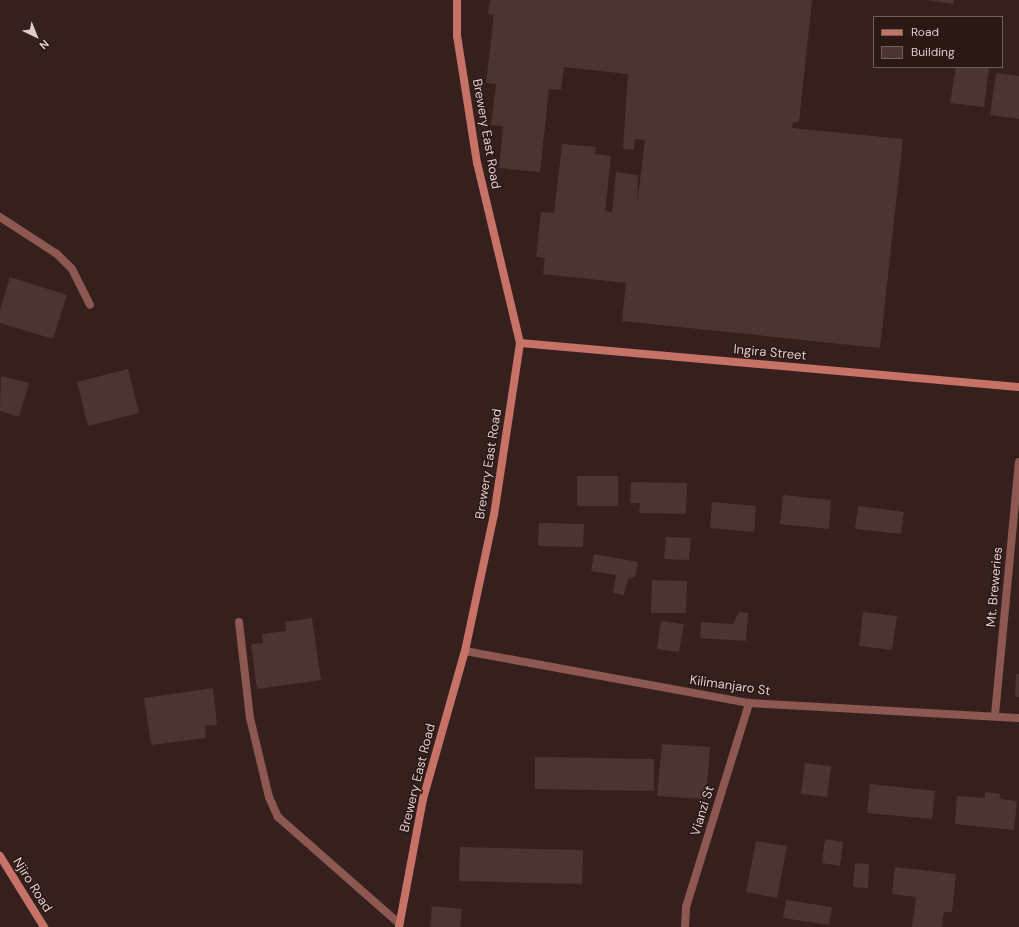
<!DOCTYPE html>
<html>
<head>
<meta charset="utf-8">
<style>
	body { margin:0 }
	#map { position:relative; width:1019px; height:927px; overflow:hidden; background:#36201d; font-family:"DM Sans",sans-serif }
	div>[style] { position:absolute }
	[style*='--x'] { left:calc(var(--x)*1px); top:calc(var(--y)*1px); width:calc(var(--w)*1px); rotate:calc(var(--a)*1deg) }
	.building>* { inset:0; background:#4b3431 }
	.lane>* { height:8px; margin:-4px; padding:0 4px; transform-origin:4px; border-radius:4px; background:#8d5851 }
	.street>* { height:8px; margin:-4px; padding:0 4px; transform-origin:4px; border-radius:4px; background:#8d5851 }
	.secondary>* { height:8px; margin:-4px; padding:0 4px; transform-origin:4px; border-radius:4px; background:#c77267 }
	span { translate:-50% -50%; white-space:nowrap; text-align:center; line-height:1.15; -webkit-text-stroke:3px #2b1714; paint-order:stroke }
	.street-label { font-size:13px; color:#ddcecb }
	.legend { position:absolute; left:873px; top:16px; width:130px; height:52px; box-sizing:border-box; background:#2b1714; border:1px solid #72605d; margin:0; padding:5px 7px; list-style:none; font-size:12px; color:#ddcecb }
	.legend li { display:flex; align-items:center; gap:8px; height:20px }
	.legend b { width:20px; border:1px solid #72605d }
	.north { position:absolute; left:16px; top:16px; width:40px; height:40px; -webkit-text-stroke:3px #2b1714; paint-order:stroke; rotate:137deg; font-size:11px; font-weight:700; line-height:16px; text-align:center; color:#ddcecb }
	.north::after { content:''; display:block; margin:auto; width:14px; height:18px; background:#ddcecb; clip-path:polygon(50% 0,100% 100%,50% 72%,0 100%) }
</style>
</head>
<body>
<div id="map">
	<div class="building">
		<i style="clip-path:polygon(490px 0,812px 0,799px 122px,793px 122px,792px 128px,903px 139px,880px 348px,622px 321px,626px 283px,543px 274px,545px 258px,536px 257px,541px 212px,554px 213px,562px 144px,596px 147px,595px 154px,611px 156px,605px 211px,612px 212px,616px 172px,638px 175px,637px 205px,645px 140px,635px 139px,634px 150px,623px 149px,628px 74px,564px 67px,561px 90px,549px 89px,540px 172px,499px 168px,503px 126px,491px 125px,496px 84px,486px 83px,494px 15px,488px 14px)"></i>
		<i style="clip-path:polygon(926px 0,954px 0,953px 4px)"></i>
		<i style="clip-path:polygon(956px 67px,989px 67px,984px 107px,950px 103px)"></i>
		<i style="clip-path:polygon(996px 73px,1019px 76px,1019px 119px,990px 115px)"></i>
		<i style="clip-path:polygon(10px 277px,67px 295px,53px 339px,0 323px,0 310px)"></i>
		<i style="clip-path:polygon(128px 369px,139px 413px,88px 426px,77px 382px)"></i>
		<i style="clip-path:polygon(1px 376px,29px 383px,19px 417px,0 411px)"></i>
		<i style="clip-path:polygon(577px 476px,618px 476px,618px 506px,577px 506px)"></i>
		<i style="clip-path:polygon(631px 482px,687px 483px,686px 514px,639px 513px,640px 503px,630px 503px)"></i>
		<i style="clip-path:polygon(783px 495px,831px 500px,829px 529px,780px 524px)"></i>
		<i style="clip-path:polygon(712px 502px,756px 506px,754px 532px,710px 528px)"></i>
		<i style="clip-path:polygon(858px 506px,904px 512px,901px 534px,855px 529px)"></i>
		<i style="clip-path:polygon(539px 523px,584px 524px,583px 547px,538px 546px)"></i>
		<i style="clip-path:polygon(666px 537px,691px 538px,689px 560px,664px 559px)"></i>
		<i style="clip-path:polygon(594px 554px,638px 562px,635px 577px,628px 579px,624px 595px,613px 593px,616px 575px,591px 571px)"></i>
		<i style="clip-path:polygon(652px 580px,687px 581px,686px 613px,651px 613px)"></i>
		<i style="clip-path:polygon(739px 612px,748px 613px,746px 641px,700px 638px,701px 622px,733px 624px)"></i>
		<i style="clip-path:polygon(863px 612px,897px 616px,892px 650px,859px 646px)"></i>
		<i style="clip-path:polygon(312px 618px,321px 680px,257px 689px,251px 644px,263px 643px,262px 634px,286px 631px,285px 622px)"></i>
		<i style="clip-path:polygon(661px 621px,684px 624px,679px 652px,657px 649px)"></i>
		<i style="clip-path:polygon(1016px 674px,1019px 674px,1019px 697px,1015px 697px)"></i>
		<i style="clip-path:polygon(213px 688px,217px 725px,205px 726px,206px 738px,151px 745px,144px 698px)"></i>
		<i style="clip-path:polygon(662px 744px,710px 747px,706px 799px,657px 796px)"></i>
		<i style="clip-path:polygon(535px 757px,654px 759px,654px 791px,535px 789px)"></i>
		<i style="clip-path:polygon(805px 763px,831px 766px,827px 797px,801px 794px)"></i>
		<i style="clip-path:polygon(870px 784px,935px 791px,932px 819px,867px 813px)"></i>
		<i style="clip-path:polygon(985px 792px,1000px 794px,1000px 799px,1017px 801px,1014px 830px,955px 824px,957px 796px,985px 798px)"></i>
		<i style="clip-path:polygon(825px 839px,843px 842px,840px 866px,822px 863px)"></i>
		<i style="clip-path:polygon(756px 841px,787px 846px,777px 898px,746px 892px)"></i>
		<i style="clip-path:polygon(460px 847px,583px 850px,582px 884px,459px 881px)"></i>
		<i style="clip-path:polygon(855px 863px,869px 864px,868px 888px,853px 887px)"></i>
		<i style="clip-path:polygon(895px 867px,956px 874px,952px 912px,944px 912px,942px 927px,912px 927px,916px 897px,892px 894px)"></i>
		<i style="clip-path:polygon(786px 900px,832px 907px,829px 925px,783px 918px)"></i>
		<i style="clip-path:polygon(432px 906px,462px 909px,460px 927px,430px 927px)"></i>
	</div>
	<div class="lane">
		<i style="--x:0;--y:217;--w:68;--a:33"></i>
		<i style="--x:57;--y:254;--w:21;--a:45"></i>
		<i style="--x:72;--y:269;--w:40;--a:63.4"></i>
		<i style="--x:239;--y:622;--w:97;--a:83.5"></i>
		<i style="--x:250;--y:718;--w:81;--a:76.5"></i>
		<i style="--x:269;--y:797;--w:22;--a:66"></i>
		<i style="--x:278;--y:817;--w:162;--a:41.3"></i>
	</div>
	<div class="street">
		<i style="--x:465;--y:651;--w:289;--a:10.4"></i>
		<i style="--x:749;--y:703;--w:270;--a:3.2"></i>
		<i style="--x:995;--y:715;--w:254;--a:-84.6"></i>
		<i style="--x:685;--y:927;--w:20;--a:-87"></i>
		<i style="--x:686;--y:907;--w:214;--a:-72.8"></i>
	</div>
	<div class="secondary">
		<i style="--x:520;--y:343;--w:501;--a:5.04"></i>
		<i style="--x:0;--y:856;--w:84;--a:58.2"></i>
		<i style="--x:399;--y:927;--w:130;--a:-79.4"></i>
		<i style="--x:423;--y:799;--w:154;--a:-74.2"></i>
		<i style="--x:465;--y:651;--w:139;--a:-78"></i>
		<i style="--x:494;--y:515;--w:174;--a:-81.4"></i>
		<i style="--x:520;--y:343;--w:185;--a:-103.4"></i>
		<i style="--x:477;--y:163;--w:129;--a:-98.9"></i>
		<i style="--x:457;--y:36;--w:36;--a:-90"></i>
	</div>
	<div class="street-label">
		<span style="left:486px;top:134px;rotate:80deg">Brewery East Road</span>
		<span style="left:770px;top:353px;rotate:5deg">Ingira Street</span>
		<span style="left:489px;top:464px;rotate:-81deg">Brewery East Road</span>
		<span style="left:995px;top:587px;rotate:-85deg">Mt. Breweries</span>
		<span style="left:730px;top:686px;rotate:8deg">Kilimanjaro St</span>
		<span style="left:418px;top:778px;rotate:-76deg">Brewery East Road</span>
		<span style="left:703px;top:811px;rotate:-73deg">Vianzi St</span>
		<span style="left:32px;top:885px;rotate:58deg">Njiro Road</span>
	</div>
	<ul class="legend">
	<li><b style="height:5px;background:#c77267"></b>Road</li>
	<li><b style="height:11px;background:#4b3431"></b>Building</li>
	</ul>
	<div class="north">N</div>
</div>
</body>
</html>
